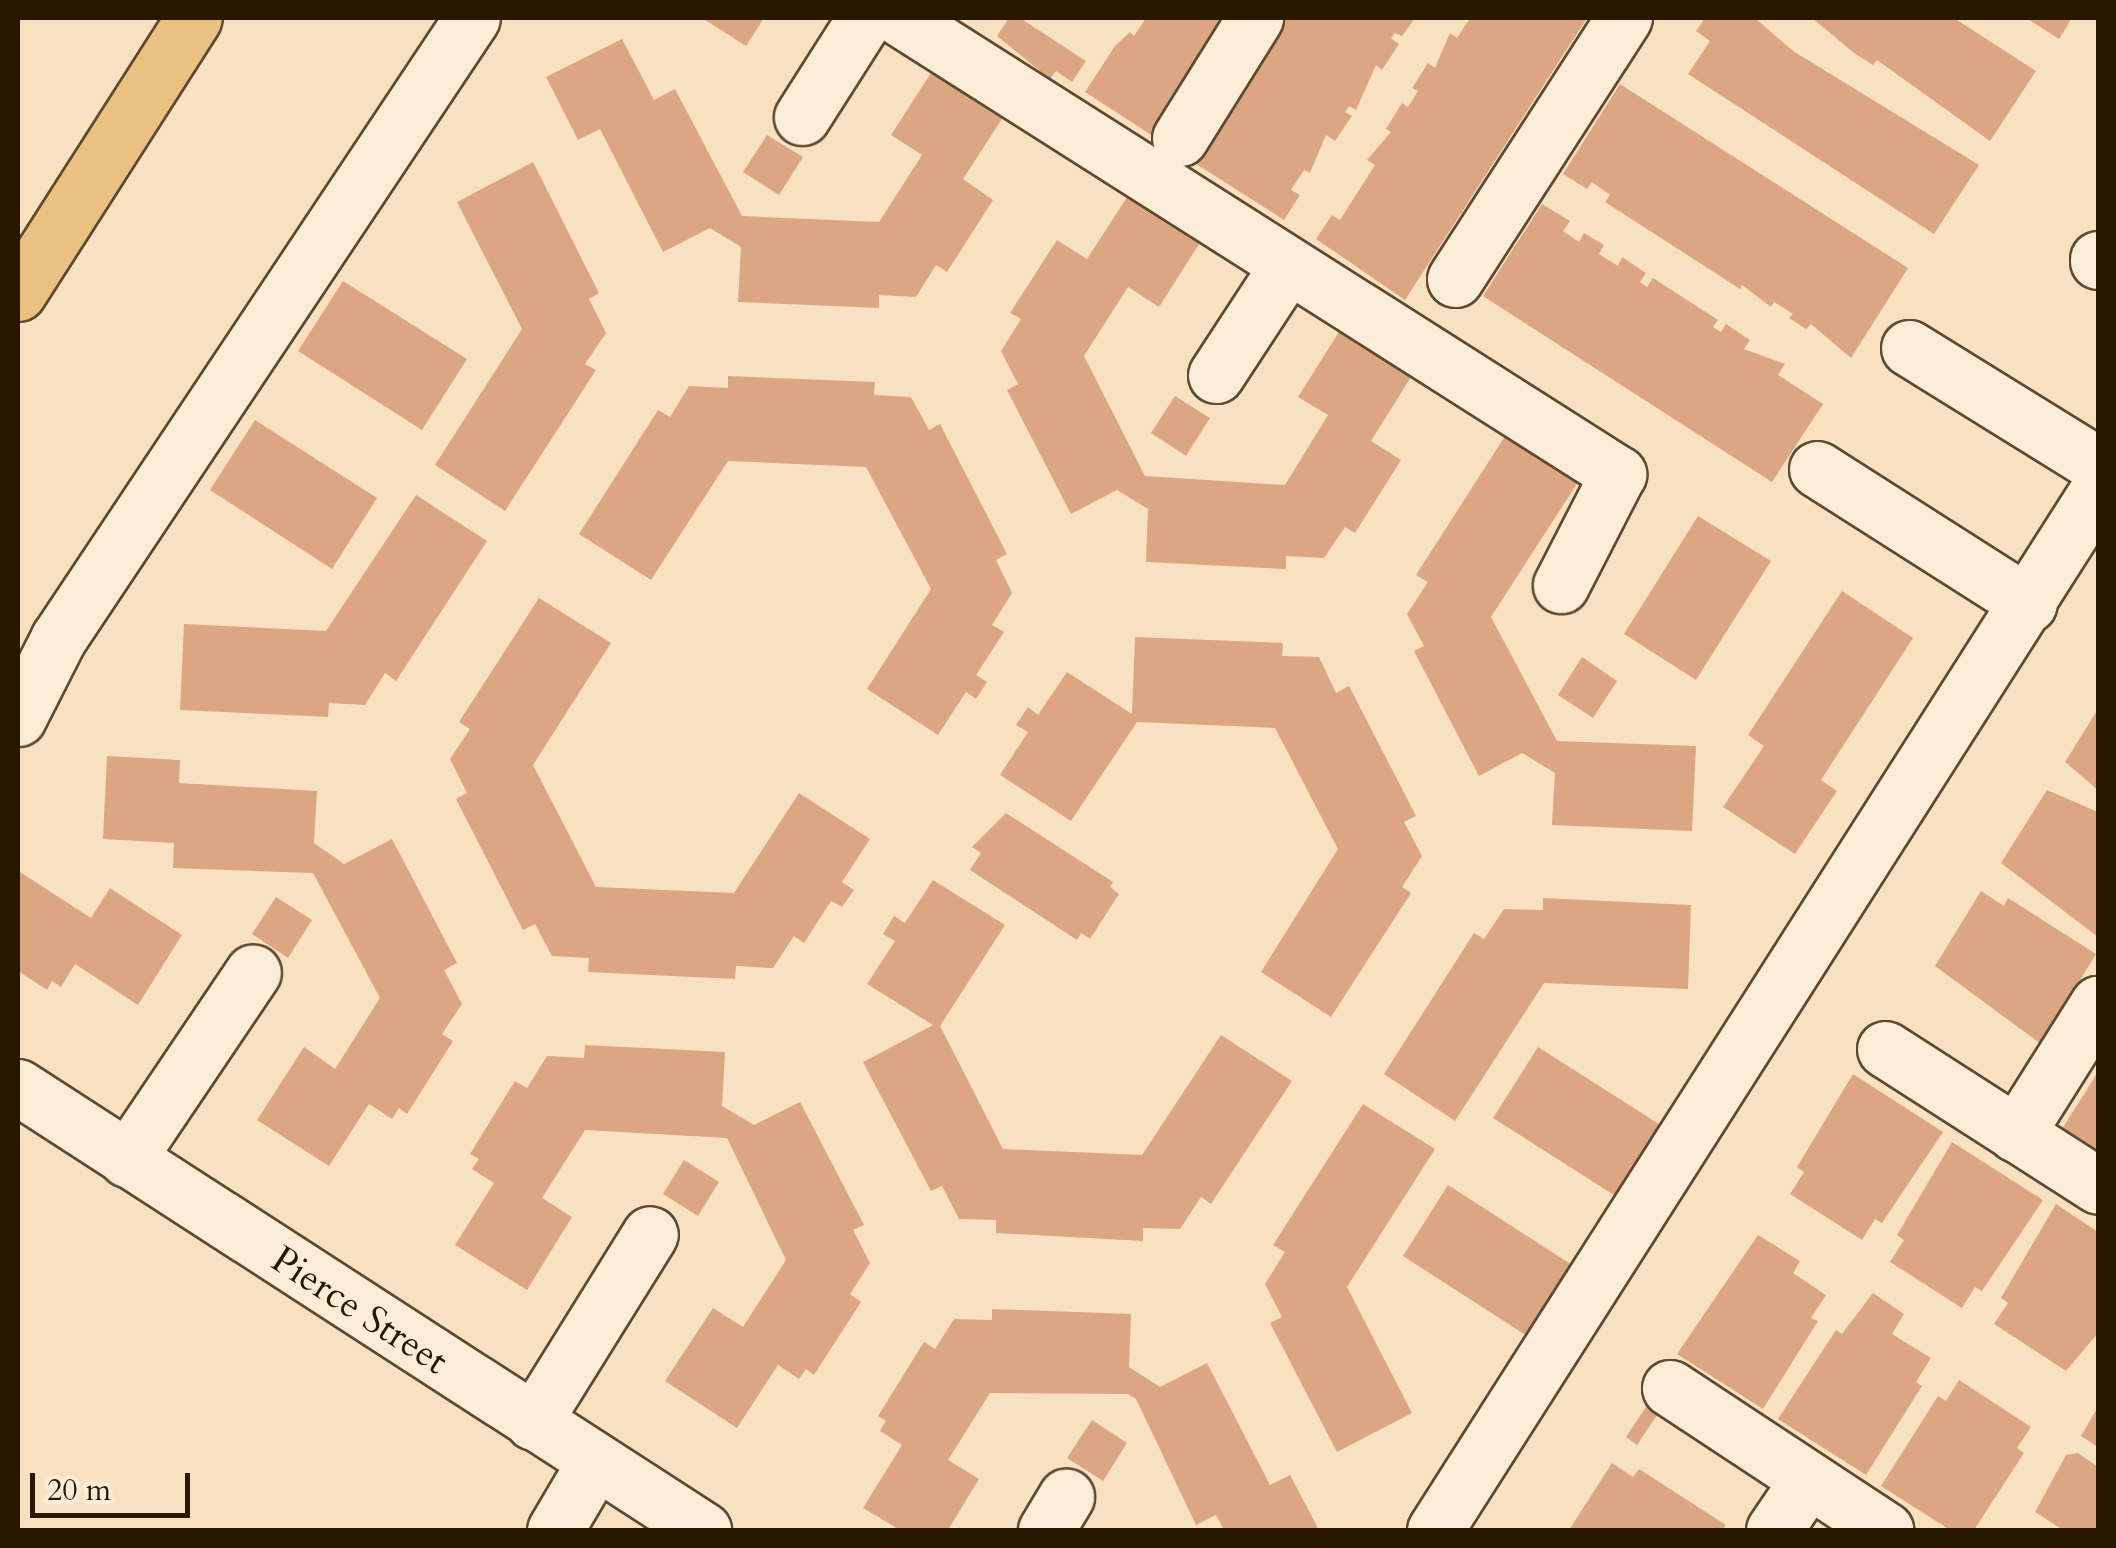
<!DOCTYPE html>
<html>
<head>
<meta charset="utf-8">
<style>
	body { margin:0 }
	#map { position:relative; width:2116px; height:1548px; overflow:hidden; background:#f8e1c1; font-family:Cardo,serif }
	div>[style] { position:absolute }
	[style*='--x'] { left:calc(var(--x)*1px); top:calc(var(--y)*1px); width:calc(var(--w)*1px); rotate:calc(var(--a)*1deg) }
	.building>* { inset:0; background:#dca683 }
	.roads { filter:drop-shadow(2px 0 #5d4a30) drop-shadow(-2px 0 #5d4a30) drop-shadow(0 2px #5d4a30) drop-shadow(0 -2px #5d4a30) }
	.minor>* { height:55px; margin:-27.5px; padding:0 27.5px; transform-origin:27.5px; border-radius:27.5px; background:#faecd7 }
	.major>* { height:55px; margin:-27.5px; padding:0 27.5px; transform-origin:27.5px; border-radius:27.5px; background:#ecc080 }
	span { translate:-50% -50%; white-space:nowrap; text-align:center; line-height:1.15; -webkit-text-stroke:8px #faecd7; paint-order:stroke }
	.street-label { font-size:38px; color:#291700 }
	.frame { position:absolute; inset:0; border:20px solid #291700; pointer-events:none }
	.scale { position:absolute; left:30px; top:1473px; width:160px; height:45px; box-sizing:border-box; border:5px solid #291700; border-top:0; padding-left:12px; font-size:30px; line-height:35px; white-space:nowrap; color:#291700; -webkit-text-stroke:8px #faecd7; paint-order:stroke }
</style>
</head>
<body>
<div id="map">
	<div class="building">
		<i style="clip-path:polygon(702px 18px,764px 18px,746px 46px)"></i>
		<i style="clip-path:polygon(1009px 18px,1020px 18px,1086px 61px,1072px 82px,1056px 71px,1050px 79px,997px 36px)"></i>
		<i style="clip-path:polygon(1146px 18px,1233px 18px,1156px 138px,1085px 92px,1115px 46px,1130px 32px,1134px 36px)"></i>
		<i style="clip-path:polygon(1287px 18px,1415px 18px,1402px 36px,1395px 33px,1391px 38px,1399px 44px,1382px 70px,1376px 65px,1356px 110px,1349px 106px,1345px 112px,1352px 116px,1335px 141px,1326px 135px,1310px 173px,1304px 170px,1291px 190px,1300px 195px,1284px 220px,1193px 162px)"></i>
		<i style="clip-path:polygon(1470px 18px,1587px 18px,1405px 300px,1316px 239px,1332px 215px,1340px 220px,1375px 165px,1367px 160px,1391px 132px,1386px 129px,1402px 103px,1408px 107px,1418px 91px,1412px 88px,1428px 63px,1435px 68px,1450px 33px,1457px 38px)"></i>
		<i style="clip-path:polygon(1705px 18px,1755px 18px,1793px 51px,1979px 165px,1934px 234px,1688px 74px,1710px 41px,1696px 31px)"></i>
		<i style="clip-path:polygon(1812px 18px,1954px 18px,2036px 71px,1990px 141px,1877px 60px,1873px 65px,1854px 53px)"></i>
		<i style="clip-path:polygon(2026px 18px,2072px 18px,2059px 39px)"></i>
		<i style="clip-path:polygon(622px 39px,654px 100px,675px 89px,742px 216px,879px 222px,922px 155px,891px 135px,938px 62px,1009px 108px,963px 179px,993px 200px,947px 272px,936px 265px,916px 297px,879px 295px,879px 308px,738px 302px,741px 247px,710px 228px,663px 252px,600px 129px,578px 140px,546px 77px)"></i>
		<i style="clip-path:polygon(1620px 84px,1908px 268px,1851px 358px,1811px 324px,1806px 329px,1789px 318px,1793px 314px,1774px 302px,1771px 307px,1742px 285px,1740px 289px,1605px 202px,1610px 195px,1592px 182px,1587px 189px,1563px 174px)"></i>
		<i style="clip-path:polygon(767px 135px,803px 157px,779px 195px,743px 172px)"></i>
		<i style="clip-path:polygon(533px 162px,599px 293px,589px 299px,606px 333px,585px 364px,596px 370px,505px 511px,435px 465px,522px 329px,457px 202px)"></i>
		<i style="clip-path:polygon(1133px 188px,1206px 233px,1159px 307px,1128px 287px,1084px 356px,1145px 476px,1285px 485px,1328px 415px,1298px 397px,1344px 324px,1416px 369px,1371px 441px,1401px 460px,1355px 533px,1345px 527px,1324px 558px,1286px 556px,1286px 569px,1146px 562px,1148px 509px,1117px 490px,1071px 514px,1007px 390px,1018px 384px,1001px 351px,1021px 319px,1010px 313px,1057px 240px,1087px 259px)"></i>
		<i style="clip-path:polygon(1542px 204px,1570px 221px,1563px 231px,1579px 242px,1584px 233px,1604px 245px,1599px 254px,1618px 266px,1622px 257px,1646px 273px,1640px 282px,1647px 287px,1653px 278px,1718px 320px,1713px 327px,1721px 332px,1726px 324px,1750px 340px,1744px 349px,1785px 364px,1778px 375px,1823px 404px,1772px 482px,1483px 296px)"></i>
		<i style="clip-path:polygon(343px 281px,467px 359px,422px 430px,298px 351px)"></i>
		<i style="clip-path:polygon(728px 376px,875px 382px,874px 395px,911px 397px,929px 430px,940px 424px,1007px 554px,996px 560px,1012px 593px,992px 625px,1004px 632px,976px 675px,987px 682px,976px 699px,966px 692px,938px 735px,867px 689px,931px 589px,866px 467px,728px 461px,651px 580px,579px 534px,658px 410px,670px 417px,689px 386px,728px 388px)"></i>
		<i style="clip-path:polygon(1175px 396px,1210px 418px,1186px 456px,1151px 433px)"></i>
		<i style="clip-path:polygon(255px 420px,377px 498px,332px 569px,210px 490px)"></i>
		<i style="clip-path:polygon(1509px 430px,1582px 476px,1491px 617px,1557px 741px,1696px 746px,1692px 831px,1552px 825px,1555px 773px,1522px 753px,1479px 776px,1414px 651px,1424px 646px,1407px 614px,1428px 582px,1416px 575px)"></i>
		<i style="clip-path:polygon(416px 495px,487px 541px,396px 681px,385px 673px,365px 705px,329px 703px,328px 717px,180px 710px,184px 624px,326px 631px)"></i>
		<i style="clip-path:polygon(1698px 516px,1771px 561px,1696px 680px,1624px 634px)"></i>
		<i style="clip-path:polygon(1842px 591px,1913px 638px,1821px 780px,1837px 791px,1795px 854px,1723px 807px,1764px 746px,1748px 735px)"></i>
		<i style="clip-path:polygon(539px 598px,611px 643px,533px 765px,596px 887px,734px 893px,799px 793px,870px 839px,842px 882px,854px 890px,842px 907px,831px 901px,804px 943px,794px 936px,773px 968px,736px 966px,735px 979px,588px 972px,589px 958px,552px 956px,535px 924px,523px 930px,456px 799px,467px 793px,450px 759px,470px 729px,459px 722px)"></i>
		<i style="clip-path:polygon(1135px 637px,1283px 643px,1282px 656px,1319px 657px,1336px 693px,1349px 686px,1416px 816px,1404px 822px,1422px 856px,1402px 887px,1411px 893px,1331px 1017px,1261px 972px,1338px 849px,1275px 728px,1137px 722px,1071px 821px,1000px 775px,1028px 732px,1016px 725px,1028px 707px,1038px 715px,1067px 672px,1132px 714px)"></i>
		<i style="clip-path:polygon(1582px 657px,1617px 681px,1593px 718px,1558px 695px)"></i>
		<i style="clip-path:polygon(2098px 709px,2098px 790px,2065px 762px)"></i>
		<i style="clip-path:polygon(107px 756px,180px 760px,179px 783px,317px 791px,314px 843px,344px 864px,392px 839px,457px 963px,444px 970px,462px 1004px,442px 1034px,453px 1041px,407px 1114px,399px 1108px,392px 1119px,369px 1104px,329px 1166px,257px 1120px,304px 1047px,335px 1069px,380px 998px,313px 873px,173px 868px,174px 843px,103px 839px)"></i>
		<i style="clip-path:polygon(2047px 790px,2098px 812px,2098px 937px,2001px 863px)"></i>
		<i style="clip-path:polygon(1006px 813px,1113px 882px,1110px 887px,1119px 894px,1090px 939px,1081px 933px,1077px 940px,970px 870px,981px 853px,972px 847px)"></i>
		<i style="clip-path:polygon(20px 872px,91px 918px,110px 888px,182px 935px,138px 1005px,75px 964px,61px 987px,52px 981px,47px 990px,18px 971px)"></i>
		<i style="clip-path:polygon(933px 880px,1005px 925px,940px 1026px,1003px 1149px,1142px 1155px,1221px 1035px,1292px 1081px,1211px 1204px,1201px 1197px,1180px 1229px,1143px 1228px,1143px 1241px,996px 1233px,996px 1220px,959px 1219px,942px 1186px,931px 1191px,863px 1062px,933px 1025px,867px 984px,895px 941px,883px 934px,894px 916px,905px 923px)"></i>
		<i style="clip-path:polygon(1981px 891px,2004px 906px,2008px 898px,2096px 954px,2041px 1044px,1935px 966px)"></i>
		<i style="clip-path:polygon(276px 897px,312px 920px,288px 958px,252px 934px)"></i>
		<i style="clip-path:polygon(1543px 898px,1691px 905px,1688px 989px,1544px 983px,1455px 1121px,1384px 1074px,1474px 933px,1484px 939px,1504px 909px,1543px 910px)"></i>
		<i style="clip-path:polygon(585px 1045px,725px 1052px,722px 1106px,754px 1125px,800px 1102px,864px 1225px,853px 1230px,870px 1263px,850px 1294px,861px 1302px,814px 1375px,806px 1369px,799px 1379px,778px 1365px,737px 1428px,665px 1381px,713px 1308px,743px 1327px,786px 1260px,727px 1138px,585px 1130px,542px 1198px,572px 1217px,527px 1290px,455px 1245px,494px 1183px,472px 1169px,479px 1159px,470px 1154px,515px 1081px,527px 1088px,547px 1056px,584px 1058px)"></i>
		<i style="clip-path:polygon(1538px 1047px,1662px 1126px,1617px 1197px,1493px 1118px)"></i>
		<i style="clip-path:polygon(2098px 1072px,2098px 1151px,2060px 1132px)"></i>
		<i style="clip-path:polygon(1853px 1074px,1943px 1132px,1882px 1223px,1875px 1219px,1862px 1240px,1790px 1194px,1804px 1172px,1797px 1167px)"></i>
		<i style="clip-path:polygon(1363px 1104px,1435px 1149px,1347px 1287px,1412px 1413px,1337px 1452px,1270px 1323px,1282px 1317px,1265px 1284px,1285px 1252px,1273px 1245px)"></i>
		<i style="clip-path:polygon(1952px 1142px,2043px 1200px,1982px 1291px,1975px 1287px,1962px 1308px,1890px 1262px,1904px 1240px,1897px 1235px)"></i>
		<i style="clip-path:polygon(684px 1160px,719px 1182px,698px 1216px,663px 1194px)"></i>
		<i style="clip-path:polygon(1448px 1185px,1572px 1265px,1527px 1336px,1403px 1256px)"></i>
		<i style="clip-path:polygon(2056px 1204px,2098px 1232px,2098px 1333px,2066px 1371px,1994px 1324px,2008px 1303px,2001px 1298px)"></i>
		<i style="clip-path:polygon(1758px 1235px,1800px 1261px,1793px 1273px,1826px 1295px,1811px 1318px,1818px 1321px,1763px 1409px,1677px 1354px)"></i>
		<i style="clip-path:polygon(1873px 1293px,1904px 1314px,1892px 1334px,1931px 1358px,1916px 1382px,1922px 1386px,1866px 1475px,1778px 1419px,1836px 1330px,1842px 1334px)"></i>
		<i style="clip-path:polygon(992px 1309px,1131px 1314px,1129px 1367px,1160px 1387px,1207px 1363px,1270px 1485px,1290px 1475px,1319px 1530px,1224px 1530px,1216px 1515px,1196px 1525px,1136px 1399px,1128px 1394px,990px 1393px,948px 1460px,979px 1479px,948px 1530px,900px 1530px,863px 1508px,902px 1445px,880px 1431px,886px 1421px,878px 1416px,924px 1342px,935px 1349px,954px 1319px,992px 1320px)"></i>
		<i style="clip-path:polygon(1959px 1380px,2031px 1427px,2017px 1448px,2024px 1453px,1974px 1530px,1950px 1530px,1881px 1486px,1938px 1396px,1946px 1401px)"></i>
		<i style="clip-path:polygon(1646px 1407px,1657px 1415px,1637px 1445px,1626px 1437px)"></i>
		<i style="clip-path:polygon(2098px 1407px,2098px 1447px,2081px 1436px)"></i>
		<i style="clip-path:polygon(1092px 1420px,1127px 1443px,1103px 1481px,1067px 1458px)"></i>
		<i style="clip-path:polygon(2078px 1453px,2098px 1467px,2098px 1530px,2063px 1530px,2035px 1512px,2066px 1455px)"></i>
		<i style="clip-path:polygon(1612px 1463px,1633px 1477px,1639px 1469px,1726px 1525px,1722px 1530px,1569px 1530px)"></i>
	</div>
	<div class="roads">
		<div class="minor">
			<i style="--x:900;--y:18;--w:851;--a:32.42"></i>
			<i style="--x:1618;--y:474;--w:125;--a:117.2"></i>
			<i style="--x:802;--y:117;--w:117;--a:-57.5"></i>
			<i style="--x:1180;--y:138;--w:142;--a:-58"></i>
			<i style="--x:2098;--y:259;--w:2;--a:90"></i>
			<i style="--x:1455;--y:279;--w:311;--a:-57.1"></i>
			<i style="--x:1909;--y:348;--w:222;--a:31.8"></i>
			<i style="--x:1216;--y:375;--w:131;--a:-56.8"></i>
			<i style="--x:1817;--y:469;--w:251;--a:32.5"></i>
			<i style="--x:18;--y:718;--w:89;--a:-63.1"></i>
			<i style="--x:58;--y:639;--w:746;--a:-56.31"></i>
			<i style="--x:1885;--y:1049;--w:253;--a:32.7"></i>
			<i style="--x:18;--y:1087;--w:816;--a:32.89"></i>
			<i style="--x:2016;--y:1134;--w:154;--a:-57.8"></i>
			<i style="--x:127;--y:1159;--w:225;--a:-56"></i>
			<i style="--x:1670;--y:1388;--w:258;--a:33.4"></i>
			<i style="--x:533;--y:1422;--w:221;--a:-58.1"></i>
			<i style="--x:555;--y:1530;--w:79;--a:-59.5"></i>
			<i style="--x:1046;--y:1530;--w:39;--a:-59"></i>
			<i style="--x:1435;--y:1530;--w:1233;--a:-57.48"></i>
			<i style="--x:1774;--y:1530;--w:60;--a:-55.8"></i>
		</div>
		<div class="major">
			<i style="--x:18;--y:293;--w:326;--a:-57.4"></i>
		</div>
	</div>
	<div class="street-label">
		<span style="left:359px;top:1311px;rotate:33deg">Pierce Street</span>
	</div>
	<div class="frame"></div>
	<div class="scale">20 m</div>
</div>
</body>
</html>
